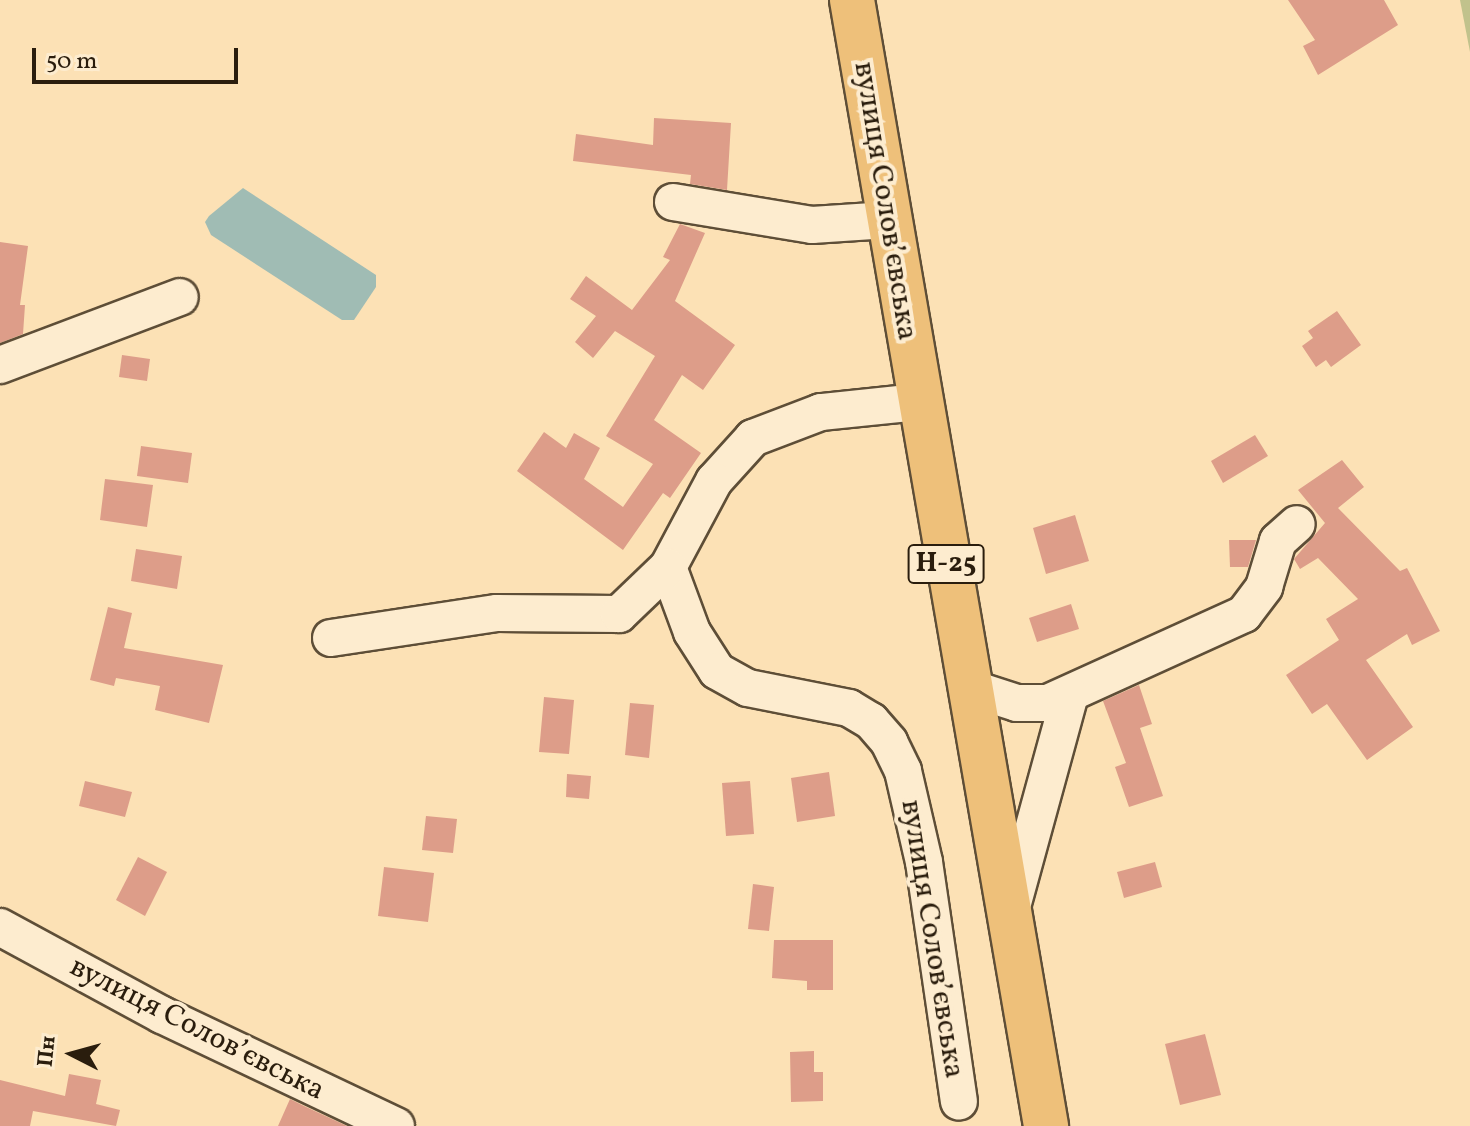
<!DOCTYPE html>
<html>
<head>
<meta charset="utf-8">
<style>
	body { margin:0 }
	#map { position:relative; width:1470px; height:1126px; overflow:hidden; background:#fce1b5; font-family:Vollkorn,serif }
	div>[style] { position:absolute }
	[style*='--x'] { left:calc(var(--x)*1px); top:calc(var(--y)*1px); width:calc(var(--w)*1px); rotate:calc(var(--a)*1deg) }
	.green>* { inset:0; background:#c1c28c }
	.water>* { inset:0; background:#a0bcb4 }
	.building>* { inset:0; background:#dd9d89 }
	.roads { filter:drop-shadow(2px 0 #5e4e37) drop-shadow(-2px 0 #5e4e37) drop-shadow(0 2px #5e4e37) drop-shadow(0 -2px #5e4e37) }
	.minor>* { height:36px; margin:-18px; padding:0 18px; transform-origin:18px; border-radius:18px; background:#fdeccf }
	.major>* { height:44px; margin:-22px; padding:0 22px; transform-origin:22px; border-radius:22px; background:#eec07a }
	span { translate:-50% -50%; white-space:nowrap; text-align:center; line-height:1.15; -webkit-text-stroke:8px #fdeccf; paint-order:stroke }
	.shield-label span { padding:2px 6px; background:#fdeccf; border:2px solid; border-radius:6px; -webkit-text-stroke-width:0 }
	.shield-label { font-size:28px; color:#2a1d0d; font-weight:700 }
	.street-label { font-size:30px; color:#2a1d0d }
	.north { position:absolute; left:32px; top:1014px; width:80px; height:80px; -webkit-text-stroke:6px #fdeccf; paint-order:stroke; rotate:276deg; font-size:22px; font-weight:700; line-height:32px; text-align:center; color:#2a1d0d }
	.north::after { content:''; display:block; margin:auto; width:28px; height:36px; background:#2a1d0d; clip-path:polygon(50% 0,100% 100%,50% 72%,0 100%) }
	.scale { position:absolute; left:32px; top:48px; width:206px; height:36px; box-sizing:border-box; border:4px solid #2a1d0d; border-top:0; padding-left:10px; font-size:24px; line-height:28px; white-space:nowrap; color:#2a1d0d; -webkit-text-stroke:6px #fdeccf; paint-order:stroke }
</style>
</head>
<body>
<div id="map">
	<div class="green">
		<i style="clip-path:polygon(1460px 0,1470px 0,1470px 52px)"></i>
	</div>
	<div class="water">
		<i style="clip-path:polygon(243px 188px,376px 275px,376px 287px,354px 320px,342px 320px,211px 235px,205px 222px,209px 216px)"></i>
	</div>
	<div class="building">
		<i style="clip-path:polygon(1288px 0,1384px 0,1398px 25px,1318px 75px,1303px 46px,1315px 40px)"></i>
		<i style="clip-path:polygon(654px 118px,731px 123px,727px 190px,690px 184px,691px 175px,573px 161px,576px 134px,653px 145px)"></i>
		<i style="clip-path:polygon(680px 224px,705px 233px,675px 301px,735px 345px,703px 390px,682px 375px,654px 420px,701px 453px,670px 498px,663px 493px,623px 550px,517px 471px,544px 432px,566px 448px,574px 433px,600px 448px,584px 479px,623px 507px,653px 464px,606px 436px,655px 356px,615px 331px,593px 358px,575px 342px,596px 316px,570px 299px,586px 276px,632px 310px,670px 260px,663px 257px)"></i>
		<i style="clip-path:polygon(0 242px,28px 246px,20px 305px,25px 305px,23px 334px,0 343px)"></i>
		<i style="clip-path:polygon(1337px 311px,1361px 345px,1331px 367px,1326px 360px,1316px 367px,1302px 346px,1313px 338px,1308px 331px)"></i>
		<i style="clip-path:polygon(122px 355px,150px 359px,147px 381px,119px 377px)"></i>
		<i style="clip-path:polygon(1255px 435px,1268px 456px,1223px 483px,1211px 461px)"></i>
		<i style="clip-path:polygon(141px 446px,192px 453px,188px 483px,137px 476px)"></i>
		<i style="clip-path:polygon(1342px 460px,1364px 487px,1338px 508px,1400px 571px,1407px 568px,1440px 631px,1412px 645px,1407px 634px,1366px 660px,1413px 727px,1367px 760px,1327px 704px,1312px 714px,1286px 675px,1339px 640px,1326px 619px,1358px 599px,1318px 558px,1300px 569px,1294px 559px,1325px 523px,1298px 490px)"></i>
		<i style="clip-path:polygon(105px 479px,153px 485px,147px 527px,100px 520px)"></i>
		<i style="clip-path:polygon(1075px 515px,1089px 561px,1046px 574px,1033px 528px)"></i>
		<i style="clip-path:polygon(1229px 540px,1256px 540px,1248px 567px,1230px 567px)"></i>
		<i style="clip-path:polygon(136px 549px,182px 556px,177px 589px,131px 581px)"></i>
		<i style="clip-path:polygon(1071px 604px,1079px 629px,1037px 642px,1029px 618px)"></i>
		<i style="clip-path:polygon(108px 607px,132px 613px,124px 648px,223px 665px,209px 723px,155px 710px,160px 686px,116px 678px,114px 686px,90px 680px)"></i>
		<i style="clip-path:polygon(1139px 685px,1152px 724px,1140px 728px,1163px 796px,1129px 807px,1115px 767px,1126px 763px,1103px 701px)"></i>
		<i style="clip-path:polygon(544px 697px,574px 700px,569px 754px,539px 752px)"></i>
		<i style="clip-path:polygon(630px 703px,654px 705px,649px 758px,625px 755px)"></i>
		<i style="clip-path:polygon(829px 772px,835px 816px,797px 822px,791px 778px)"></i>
		<i style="clip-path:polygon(567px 774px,591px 776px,589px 799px,566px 797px)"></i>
		<i style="clip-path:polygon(85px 781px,132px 792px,125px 817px,79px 806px)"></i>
		<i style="clip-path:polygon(750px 781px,754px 834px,726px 836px,722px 783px)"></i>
		<i style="clip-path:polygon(426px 816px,457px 819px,453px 853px,422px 850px)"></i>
		<i style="clip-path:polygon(138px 857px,167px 872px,145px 916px,116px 900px)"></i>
		<i style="clip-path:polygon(1155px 862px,1162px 887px,1124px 898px,1117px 872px)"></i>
		<i style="clip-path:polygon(384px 867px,434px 873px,428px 922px,378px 916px)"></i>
		<i style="clip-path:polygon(753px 884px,774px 887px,769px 931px,748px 929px)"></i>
		<i style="clip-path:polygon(774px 940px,833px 940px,833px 990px,807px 990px,807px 981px,772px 978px)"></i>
		<i style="clip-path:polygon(1205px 1034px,1221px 1095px,1180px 1105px,1165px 1044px)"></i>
		<i style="clip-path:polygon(814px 1051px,814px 1072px,823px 1072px,823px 1101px,791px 1102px,790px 1052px)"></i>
		<i style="clip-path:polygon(69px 1074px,101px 1080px,96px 1104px,120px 1110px,116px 1126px,33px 1111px,30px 1126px,0 1126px,0 1080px,65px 1096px)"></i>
		<i style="clip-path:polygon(290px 1099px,304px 1106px,347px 1126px,278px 1126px)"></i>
	</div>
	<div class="roads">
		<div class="minor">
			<i style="--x:673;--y:202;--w:141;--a:9.4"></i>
			<i style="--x:812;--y:225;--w:76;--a:-3.8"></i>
			<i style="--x:0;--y:365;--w:192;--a:-20.7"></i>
			<i style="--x:918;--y:402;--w:98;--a:174.1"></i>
			<i style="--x:821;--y:412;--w:73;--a:159.1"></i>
			<i style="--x:753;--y:438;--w:58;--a:132.2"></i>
			<i style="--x:714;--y:481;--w:98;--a:118.1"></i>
			<i style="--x:668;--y:567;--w:69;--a:69.7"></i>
			<i style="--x:692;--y:632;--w:46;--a:57.3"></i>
			<i style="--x:717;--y:671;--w:35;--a:29"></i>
			<i style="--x:748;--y:688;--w:103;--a:11.2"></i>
			<i style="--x:849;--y:708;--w:26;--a:31"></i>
			<i style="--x:871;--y:721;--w:28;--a:49"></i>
			<i style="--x:889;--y:742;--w:32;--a:64"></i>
			<i style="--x:903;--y:771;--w:93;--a:77"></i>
			<i style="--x:924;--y:862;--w:242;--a:81.7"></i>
			<i style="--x:331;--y:638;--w:168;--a:-8.6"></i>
			<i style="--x:497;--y:613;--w:122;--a:0.5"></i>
			<i style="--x:619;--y:614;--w:68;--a:-43.8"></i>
			<i style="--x:967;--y:687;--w:52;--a:17.7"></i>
			<i style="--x:1017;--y:703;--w:31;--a:0"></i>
			<i style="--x:1048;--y:703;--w:215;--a:-24.4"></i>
			<i style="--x:1244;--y:614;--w:34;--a:-53"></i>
			<i style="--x:1264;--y:587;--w:48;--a:-73.1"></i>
			<i style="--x:1278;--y:541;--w:25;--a:-42"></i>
			<i style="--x:1010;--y:914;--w:227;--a:-74.7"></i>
			<i style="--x:0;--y:927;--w:184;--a:28.5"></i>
			<i style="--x:162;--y:1015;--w:259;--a:25.4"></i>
		</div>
		<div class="major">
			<i style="--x:852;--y:0;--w:1143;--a:80.22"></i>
		</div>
	</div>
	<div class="shield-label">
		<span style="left:946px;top:564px">Н-25</span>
	</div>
	<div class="street-label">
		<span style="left:885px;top:201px;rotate:81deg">вулиця Соловʼєвська</span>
		<span style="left:932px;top:939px;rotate:81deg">вулиця Соловʼєвська</span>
		<span style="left:197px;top:1029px;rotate:27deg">вулиця Соловʼєвська</span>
	</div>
	<div class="north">Пн</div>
	<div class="scale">50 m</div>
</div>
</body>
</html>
